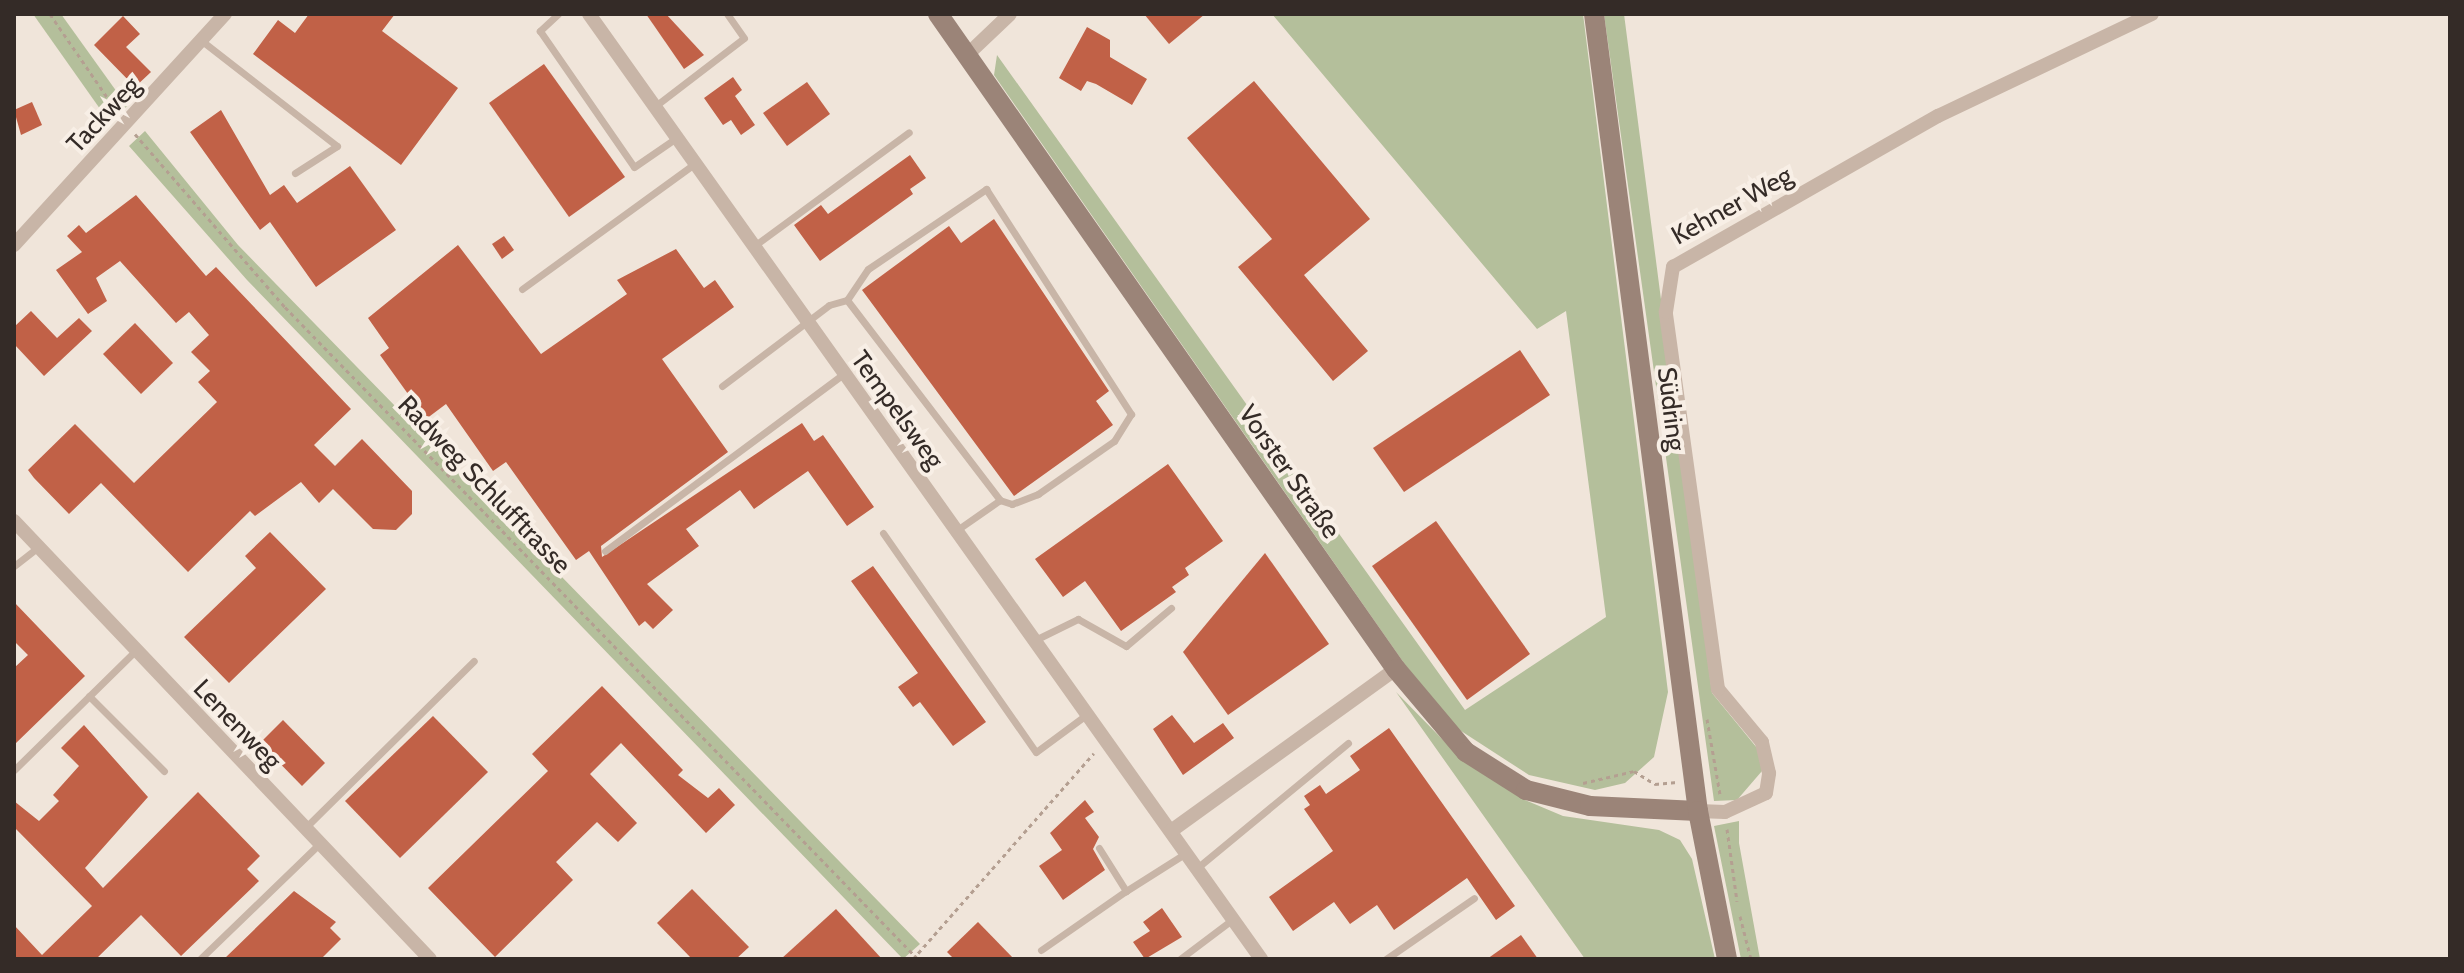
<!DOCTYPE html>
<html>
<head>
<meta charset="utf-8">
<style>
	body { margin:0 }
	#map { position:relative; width:2464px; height:973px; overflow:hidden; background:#f0e5da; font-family:Cabin,sans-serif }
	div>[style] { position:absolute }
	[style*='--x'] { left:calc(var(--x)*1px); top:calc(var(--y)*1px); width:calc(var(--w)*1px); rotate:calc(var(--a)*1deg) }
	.green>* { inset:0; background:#b4bf9b }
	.building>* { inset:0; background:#c16147 }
	.path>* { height:3px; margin-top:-1.5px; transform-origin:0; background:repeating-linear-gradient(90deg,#b49f91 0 4px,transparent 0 8px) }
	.lane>* { height:7px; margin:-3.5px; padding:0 3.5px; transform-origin:3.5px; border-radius:3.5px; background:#c8b5a7 }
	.street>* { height:14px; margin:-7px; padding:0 7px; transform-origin:7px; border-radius:7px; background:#c8b5a7 }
	.secondary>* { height:20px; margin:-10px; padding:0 10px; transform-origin:10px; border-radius:10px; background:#9b8478 }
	span { translate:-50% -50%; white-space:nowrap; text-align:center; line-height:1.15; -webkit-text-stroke:8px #f8efe6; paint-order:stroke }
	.street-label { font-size:26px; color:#342b27 }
	.frame { position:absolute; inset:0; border:16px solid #342b27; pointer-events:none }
</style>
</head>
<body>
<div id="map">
	<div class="green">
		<i style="clip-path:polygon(33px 14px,61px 14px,127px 106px,110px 123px)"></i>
		<i style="clip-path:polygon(1272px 14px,1583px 14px,1668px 692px,1654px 757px,1625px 783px,1595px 790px,1529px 775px,1458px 729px,1406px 666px,994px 75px,997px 55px,1465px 710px,1606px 617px,1566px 311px,1537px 329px)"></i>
		<i style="clip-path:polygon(1604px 14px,1624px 14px,1712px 693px,1757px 748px,1762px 771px,1737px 800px,1714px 801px)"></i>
		<i style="clip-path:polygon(145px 131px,238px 245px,920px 944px,903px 959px,247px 280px,129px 146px)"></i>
		<i style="clip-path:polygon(1396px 692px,1446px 743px,1525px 800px,1563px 816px,1659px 830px,1680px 840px,1692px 859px,1715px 959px,1585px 959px)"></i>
		<i style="clip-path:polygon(1739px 821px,1739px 843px,1760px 959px,1741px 959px,1714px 826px)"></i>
	</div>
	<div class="building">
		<i style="clip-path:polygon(309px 14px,395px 14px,382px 31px,458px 88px,401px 165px,253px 54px,278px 20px,295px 33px)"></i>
		<i style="clip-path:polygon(646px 14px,666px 14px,704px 55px,684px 69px)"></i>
		<i style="clip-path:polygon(1144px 14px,1205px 14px,1169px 44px)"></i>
		<i style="clip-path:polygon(123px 16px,140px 34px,126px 47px,151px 72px,135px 87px,94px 45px)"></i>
		<i style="clip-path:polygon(1087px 27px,1110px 40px,1110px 57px,1147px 79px,1132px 105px,1096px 84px,1087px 81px,1081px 91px,1059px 78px)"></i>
		<i style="clip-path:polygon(544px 64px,625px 177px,569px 217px,489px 103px)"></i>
		<i style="clip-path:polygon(733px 77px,742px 90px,735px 96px,755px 125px,741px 135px,731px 120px,723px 125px,704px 98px)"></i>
		<i style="clip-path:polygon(1254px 81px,1370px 219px,1304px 275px,1368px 351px,1333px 381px,1238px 267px,1272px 239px,1187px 138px)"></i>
		<i style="clip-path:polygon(807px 82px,830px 114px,787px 146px,763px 113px)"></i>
		<i style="clip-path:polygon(32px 102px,42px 125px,21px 135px,14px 110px)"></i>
		<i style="clip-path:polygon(221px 110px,270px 195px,284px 185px,297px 203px,350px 166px,396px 230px,316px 287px,270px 222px,260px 230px,190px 132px)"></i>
		<i style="clip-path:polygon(910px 155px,926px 178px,910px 189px,913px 194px,820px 261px,794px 225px,821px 205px,828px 214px)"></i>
		<i style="clip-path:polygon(136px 195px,206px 276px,216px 267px,351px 409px,314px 445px,335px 466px,362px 439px,412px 491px,412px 514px,396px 530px,373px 529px,333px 489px,319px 503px,301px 482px,255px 516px,250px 511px,188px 572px,101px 483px,69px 514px,34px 478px,28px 470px,75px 424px,134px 483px,217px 402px,198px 382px,210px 371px,191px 352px,209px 335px,189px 312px,176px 323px,120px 261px,96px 278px,107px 301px,88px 314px,56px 270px,82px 252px,67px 236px,79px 225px,86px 233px)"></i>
		<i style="clip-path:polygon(994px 219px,1109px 391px,1096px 401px,1113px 425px,1014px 496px,862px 290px,949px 226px,961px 243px)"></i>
		<i style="clip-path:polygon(504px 236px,514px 250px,502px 259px,492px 244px)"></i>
		<i style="clip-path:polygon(458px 245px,541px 354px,627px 294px,617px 280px,676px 249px,704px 288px,715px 280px,734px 307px,662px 359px,728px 452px,601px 546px,602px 557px,802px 423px,814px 441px,823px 435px,874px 507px,847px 526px,808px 471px,754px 509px,740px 490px,686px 529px,699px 546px,647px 584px,673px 610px,653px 629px,645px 621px,639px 626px,589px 551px,576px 560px,506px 462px,493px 471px,446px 404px,426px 419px,380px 355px,389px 348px,368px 318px)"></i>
		<i style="clip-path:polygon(31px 311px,57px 338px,79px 318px,92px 331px,44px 376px,14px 344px,14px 327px)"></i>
		<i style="clip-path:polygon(135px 323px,173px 363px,141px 394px,103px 354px)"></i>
		<i style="clip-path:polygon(1520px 350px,1550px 395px,1404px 492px,1373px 448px)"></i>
		<i style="clip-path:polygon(1168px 464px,1223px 541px,1185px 568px,1189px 575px,1172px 587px,1176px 592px,1121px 631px,1085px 581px,1063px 597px,1035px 559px)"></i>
		<i style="clip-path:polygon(1436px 521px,1530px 654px,1467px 700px,1372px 566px)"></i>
		<i style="clip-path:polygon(270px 532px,326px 589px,229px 683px,184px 637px,256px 568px,245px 556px)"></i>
		<i style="clip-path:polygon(1265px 553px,1329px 644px,1228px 715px,1183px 652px)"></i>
		<i style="clip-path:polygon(873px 566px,986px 722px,953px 746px,920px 702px,913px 707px,898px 687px,918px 673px,851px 581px)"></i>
		<i style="clip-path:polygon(14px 602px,85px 676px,14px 745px,14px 668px,28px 655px,14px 641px)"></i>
		<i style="clip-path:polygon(602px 686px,683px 770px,678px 775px,708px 798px,719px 788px,735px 805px,706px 833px,621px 743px,590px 774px,637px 823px,618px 842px,597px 822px,556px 862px,573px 880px,495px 957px,428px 888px,548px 771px,532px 754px)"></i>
		<i style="clip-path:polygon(1172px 715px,1194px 743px,1223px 723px,1234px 738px,1183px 775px,1153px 729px)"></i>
		<i style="clip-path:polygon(433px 716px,488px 772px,400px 858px,345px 801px)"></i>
		<i style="clip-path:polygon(283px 720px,325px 763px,302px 786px,260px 743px)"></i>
		<i style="clip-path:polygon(84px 725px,148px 797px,85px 868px,103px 888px,198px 792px,260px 856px,247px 869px,259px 881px,181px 956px,141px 915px,96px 959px,14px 959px,14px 925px,42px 955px,92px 906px,14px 827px,14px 801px,39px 821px,59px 801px,53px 795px,79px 766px,61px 748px)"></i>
		<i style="clip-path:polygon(1389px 728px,1515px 906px,1496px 920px,1467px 878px,1394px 930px,1377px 905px,1350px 924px,1334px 902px,1293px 931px,1269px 897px,1333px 851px,1304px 809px,1310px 805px,1304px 796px,1320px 785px,1326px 794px,1360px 770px,1350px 756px)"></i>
		<i style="clip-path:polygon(1085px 800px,1094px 812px,1085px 818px,1099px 837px,1093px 849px,1105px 870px,1063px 900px,1039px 866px,1062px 850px,1050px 833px)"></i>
		<i style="clip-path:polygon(692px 889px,749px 947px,736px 959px,692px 959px,657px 923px)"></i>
		<i style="clip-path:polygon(294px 891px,336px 922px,330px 928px,341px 939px,321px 959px,224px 959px)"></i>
		<i style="clip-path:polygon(1162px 908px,1182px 937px,1145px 959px,1133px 942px,1150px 931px,1143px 922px)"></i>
		<i style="clip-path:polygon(836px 909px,882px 959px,781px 959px)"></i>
		<i style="clip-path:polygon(978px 922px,1014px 959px,954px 959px,947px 952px)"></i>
		<i style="clip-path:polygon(1521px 935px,1538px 959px,1487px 959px)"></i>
	</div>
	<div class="path">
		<i style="--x:50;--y:14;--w:116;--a:55.5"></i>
		<i style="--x:135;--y:134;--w:229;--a:49.1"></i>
		<i style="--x:285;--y:307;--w:909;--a:45.85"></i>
		<i style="--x:1707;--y:719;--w:76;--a:80.2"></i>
		<i style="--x:1583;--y:783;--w:52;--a:-13.2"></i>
		<i style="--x:1634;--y:771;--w:25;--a:32"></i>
		<i style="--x:1655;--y:784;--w:22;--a:-5"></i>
		<i style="--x:1727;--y:829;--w:73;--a:82.1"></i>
		<i style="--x:1740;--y:916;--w:44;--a:75.7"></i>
		<i style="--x:913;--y:959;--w:274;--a:-48.7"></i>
	</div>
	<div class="lane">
		<i style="--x:558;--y:14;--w:25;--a:137"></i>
		<i style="--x:540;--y:31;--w:165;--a:55.3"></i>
		<i style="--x:634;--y:167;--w:51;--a:-34.6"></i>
		<i style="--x:202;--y:41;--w:171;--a:37.9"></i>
		<i style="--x:337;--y:146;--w:50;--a:147.3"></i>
		<i style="--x:654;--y:107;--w:113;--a:-37.5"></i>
		<i style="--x:744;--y:38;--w:29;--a:-125"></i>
		<i style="--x:754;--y:246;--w:192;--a:-36.3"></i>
		<i style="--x:522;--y:289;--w:213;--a:-36"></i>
		<i style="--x:847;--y:300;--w:37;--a:-56"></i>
		<i style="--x:868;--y:269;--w:143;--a:-34.1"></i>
		<i style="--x:986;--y:189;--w:268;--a:57.2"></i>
		<i style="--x:1131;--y:414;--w:32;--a:122"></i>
		<i style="--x:1114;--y:441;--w:93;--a:145.1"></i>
		<i style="--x:1038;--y:494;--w:28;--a:159"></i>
		<i style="--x:1012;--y:504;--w:13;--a:-162"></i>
		<i style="--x:722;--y:386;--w:134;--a:-37.1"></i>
		<i style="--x:829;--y:305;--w:19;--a:-16"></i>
		<i style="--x:847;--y:300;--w:252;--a:52.6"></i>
		<i style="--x:1000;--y:500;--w:52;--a:145.1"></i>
		<i style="--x:883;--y:533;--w:267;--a:55.1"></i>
		<i style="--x:1036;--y:752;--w:62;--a:-36.5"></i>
		<i style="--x:605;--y:551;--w:295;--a:-36.6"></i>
		<i style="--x:14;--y:566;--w:28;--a:-38"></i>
		<i style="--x:1035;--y:640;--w:48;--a:-26"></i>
		<i style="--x:1078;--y:619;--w:55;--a:29.4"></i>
		<i style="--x:1126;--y:646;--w:59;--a:-40.2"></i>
		<i style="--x:89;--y:696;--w:106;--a:45"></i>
		<i style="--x:14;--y:770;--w:168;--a:-44.5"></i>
		<i style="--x:306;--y:827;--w:236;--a:-44.7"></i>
		<i style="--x:1099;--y:848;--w:51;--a:57.9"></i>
		<i style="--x:1126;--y:891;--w:71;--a:-32.3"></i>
		<i style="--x:1197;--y:868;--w:196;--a:-39.6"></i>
		<i style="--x:1041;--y:950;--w:103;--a:-34.8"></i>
		<i style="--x:200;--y:959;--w:165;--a:-44"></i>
		<i style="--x:1180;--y:959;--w:66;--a:-37"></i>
		<i style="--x:1386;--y:959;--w:107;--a:-34.7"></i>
	</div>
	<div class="street">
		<i style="--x:589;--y:14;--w:1160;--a:54.58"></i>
		<i style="--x:967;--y:55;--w:59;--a:-43.6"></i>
		<i style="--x:14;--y:245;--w:313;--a:-47.6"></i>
		<i style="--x:14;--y:521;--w:604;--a:46.48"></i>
		<i style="--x:1698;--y:811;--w:27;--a:2"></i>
		<i style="--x:1725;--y:812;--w:45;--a:-24.9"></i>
		<i style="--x:1766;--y:793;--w:20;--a:-81"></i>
		<i style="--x:1769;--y:773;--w:32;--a:-103"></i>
		<i style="--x:1762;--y:742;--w:69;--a:-129.7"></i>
		<i style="--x:1718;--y:689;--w:381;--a:-97.9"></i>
		<i style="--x:1666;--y:312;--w:46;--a:-81.2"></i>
		<i style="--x:1673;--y:267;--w:305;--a:-29.7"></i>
		<i style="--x:1938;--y:116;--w:237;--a:-25.5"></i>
		<i style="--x:1171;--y:831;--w:277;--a:-35.8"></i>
	</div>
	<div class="secondary">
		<i style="--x:938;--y:14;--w:799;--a:55.04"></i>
		<i style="--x:1396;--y:669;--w:109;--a:49.9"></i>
		<i style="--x:1466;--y:752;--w:71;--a:32.3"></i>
		<i style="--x:1526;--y:790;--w:66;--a:14"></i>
		<i style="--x:1590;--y:806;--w:108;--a:2.7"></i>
		<i style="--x:1594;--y:14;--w:804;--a:82.57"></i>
		<i style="--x:1698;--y:811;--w:151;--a:78.9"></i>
	</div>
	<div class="street-label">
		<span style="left:104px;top:115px;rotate:-47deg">Tackweg</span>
		<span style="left:1732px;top:206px;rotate:-29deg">Kehner Weg</span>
		<span style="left:1671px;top:409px;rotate:83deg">Südring</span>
		<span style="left:897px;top:410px;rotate:54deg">Tempelsweg</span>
		<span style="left:1289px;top:472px;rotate:55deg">Vorster Straße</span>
		<span style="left:484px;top:485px;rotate:46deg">Radweg Schlufftrasse</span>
		<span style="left:237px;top:725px;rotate:46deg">Lenenweg</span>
	</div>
	<div class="frame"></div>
</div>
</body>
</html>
